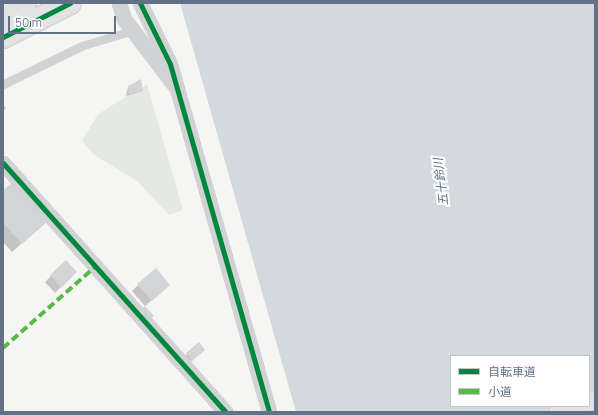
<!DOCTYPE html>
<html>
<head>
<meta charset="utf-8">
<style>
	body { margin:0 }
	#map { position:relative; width:598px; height:415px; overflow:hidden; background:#f5f6f4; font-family:Manrope,"Noto Sans JP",sans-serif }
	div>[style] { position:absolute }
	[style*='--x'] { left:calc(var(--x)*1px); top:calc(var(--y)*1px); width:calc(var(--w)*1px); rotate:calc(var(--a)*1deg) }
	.green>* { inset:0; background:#e4e9e2 }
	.water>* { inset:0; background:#d3d9dd }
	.shadow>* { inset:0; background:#0003 }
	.building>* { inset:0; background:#d3d4d5 }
	.roads { filter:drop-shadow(1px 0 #d1d3d4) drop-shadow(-1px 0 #d1d3d4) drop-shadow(0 1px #d1d3d4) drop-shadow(0 -1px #d1d3d4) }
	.lane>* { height:6px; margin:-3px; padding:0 3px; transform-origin:3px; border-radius:3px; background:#d1d2d3 }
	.street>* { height:13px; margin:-6.5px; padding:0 6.5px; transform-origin:6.5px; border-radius:6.5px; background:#d1d2d3 }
	.secondary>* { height:18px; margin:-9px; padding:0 9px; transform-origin:9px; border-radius:9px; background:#e3e3e4 }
	.highway>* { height:22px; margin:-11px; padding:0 11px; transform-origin:11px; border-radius:11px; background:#e3e3e4 }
	.quiet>* { height:4px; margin-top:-2px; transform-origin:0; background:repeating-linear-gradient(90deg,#58b947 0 8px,transparent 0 12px) }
	.cycleway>* { height:5px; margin:-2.5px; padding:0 2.5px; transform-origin:2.5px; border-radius:2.5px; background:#00873e }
	span { translate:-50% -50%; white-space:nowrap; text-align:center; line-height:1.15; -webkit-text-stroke:4px #fff; paint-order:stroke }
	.water-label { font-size:12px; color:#5f7383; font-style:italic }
	.frame { position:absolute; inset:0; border:4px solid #637186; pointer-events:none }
	.legend { position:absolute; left:450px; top:355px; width:140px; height:52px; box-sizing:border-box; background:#fff; border:1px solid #c1c6cf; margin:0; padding:5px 7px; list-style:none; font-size:12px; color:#637186 }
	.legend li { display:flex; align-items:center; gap:8px; height:20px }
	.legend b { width:20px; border:1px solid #c1c6cf }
	.scale { position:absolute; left:8px; top:16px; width:108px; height:18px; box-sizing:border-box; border:2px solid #637186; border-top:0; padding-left:5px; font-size:12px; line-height:14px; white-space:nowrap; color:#637186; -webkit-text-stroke:3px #fff; paint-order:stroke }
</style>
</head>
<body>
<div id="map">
	<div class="green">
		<i style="clip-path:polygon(147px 84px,183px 210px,169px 215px,136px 180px,94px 155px,82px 141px,98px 114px)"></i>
	</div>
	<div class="water">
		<i style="clip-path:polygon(evenodd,180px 3px,595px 3px,595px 412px,296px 412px,180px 3px,451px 356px,589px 356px,589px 406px,451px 406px,451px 356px)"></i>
	</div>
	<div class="shadow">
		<i style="clip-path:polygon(128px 87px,142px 91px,126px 96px)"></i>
		<i style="clip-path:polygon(3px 104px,6px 108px,3px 111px)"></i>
		<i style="clip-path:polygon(3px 191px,36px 231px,12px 252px,3px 242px)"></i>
		<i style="clip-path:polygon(75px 272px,55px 293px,45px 282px,51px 276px)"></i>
		<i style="clip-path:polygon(138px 285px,163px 290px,145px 306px,132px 291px)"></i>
		<i style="clip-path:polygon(199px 344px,201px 353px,189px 363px,184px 357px)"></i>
	</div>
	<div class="building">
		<i style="clip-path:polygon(141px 79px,143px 91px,129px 94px,128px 86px)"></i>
		<i style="clip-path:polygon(12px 183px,46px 223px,22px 244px,3px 223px,3px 190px)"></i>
		<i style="clip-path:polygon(66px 260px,77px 272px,61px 288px,50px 275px)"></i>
		<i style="clip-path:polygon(156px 268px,170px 285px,152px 301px,137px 284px)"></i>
		<i style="clip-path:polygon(145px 306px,154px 316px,149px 320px,140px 310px)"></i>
		<i style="clip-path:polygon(199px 342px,205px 350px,192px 361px,186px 353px)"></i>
	</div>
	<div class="roads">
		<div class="lane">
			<i style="--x:3;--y:85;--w:89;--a:-26"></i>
			<i style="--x:83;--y:46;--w:52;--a:-16.7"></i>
		</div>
		<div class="street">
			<i style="--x:119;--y:3;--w:17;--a:73"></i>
			<i style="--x:124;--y:19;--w:84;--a:52.7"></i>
			<i style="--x:140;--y:3;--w:68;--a:63.8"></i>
			<i style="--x:170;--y:64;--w:362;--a:74.1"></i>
			<i style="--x:3;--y:163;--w:334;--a:48.2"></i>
		</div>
		<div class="secondary">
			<i style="--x:589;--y:402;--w:6;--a:-18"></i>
			<i style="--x:559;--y:412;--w:19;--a:-18"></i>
		</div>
		<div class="highway">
			<i style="--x:3;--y:15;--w:25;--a:-29"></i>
			<i style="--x:3;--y:37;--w:75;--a:-26.9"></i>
		</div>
	</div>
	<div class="quiet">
		<i style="--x:3;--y:348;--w:124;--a:-41.4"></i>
	</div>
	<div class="cycleway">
		<i style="--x:140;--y:3;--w:68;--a:63.8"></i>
		<i style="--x:170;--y:64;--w:362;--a:74.1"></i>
		<i style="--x:3;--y:37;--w:75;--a:-26.9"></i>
		<i style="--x:3;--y:163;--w:334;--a:48.2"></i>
	</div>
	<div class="water-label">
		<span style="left:441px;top:182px;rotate:-97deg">五十鈴川</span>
	</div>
	<div class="frame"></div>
	<ul class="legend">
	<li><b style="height:5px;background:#00873e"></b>自転車道</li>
	<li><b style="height:5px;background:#58b947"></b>小道</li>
	</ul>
	<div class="scale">50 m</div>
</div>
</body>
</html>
